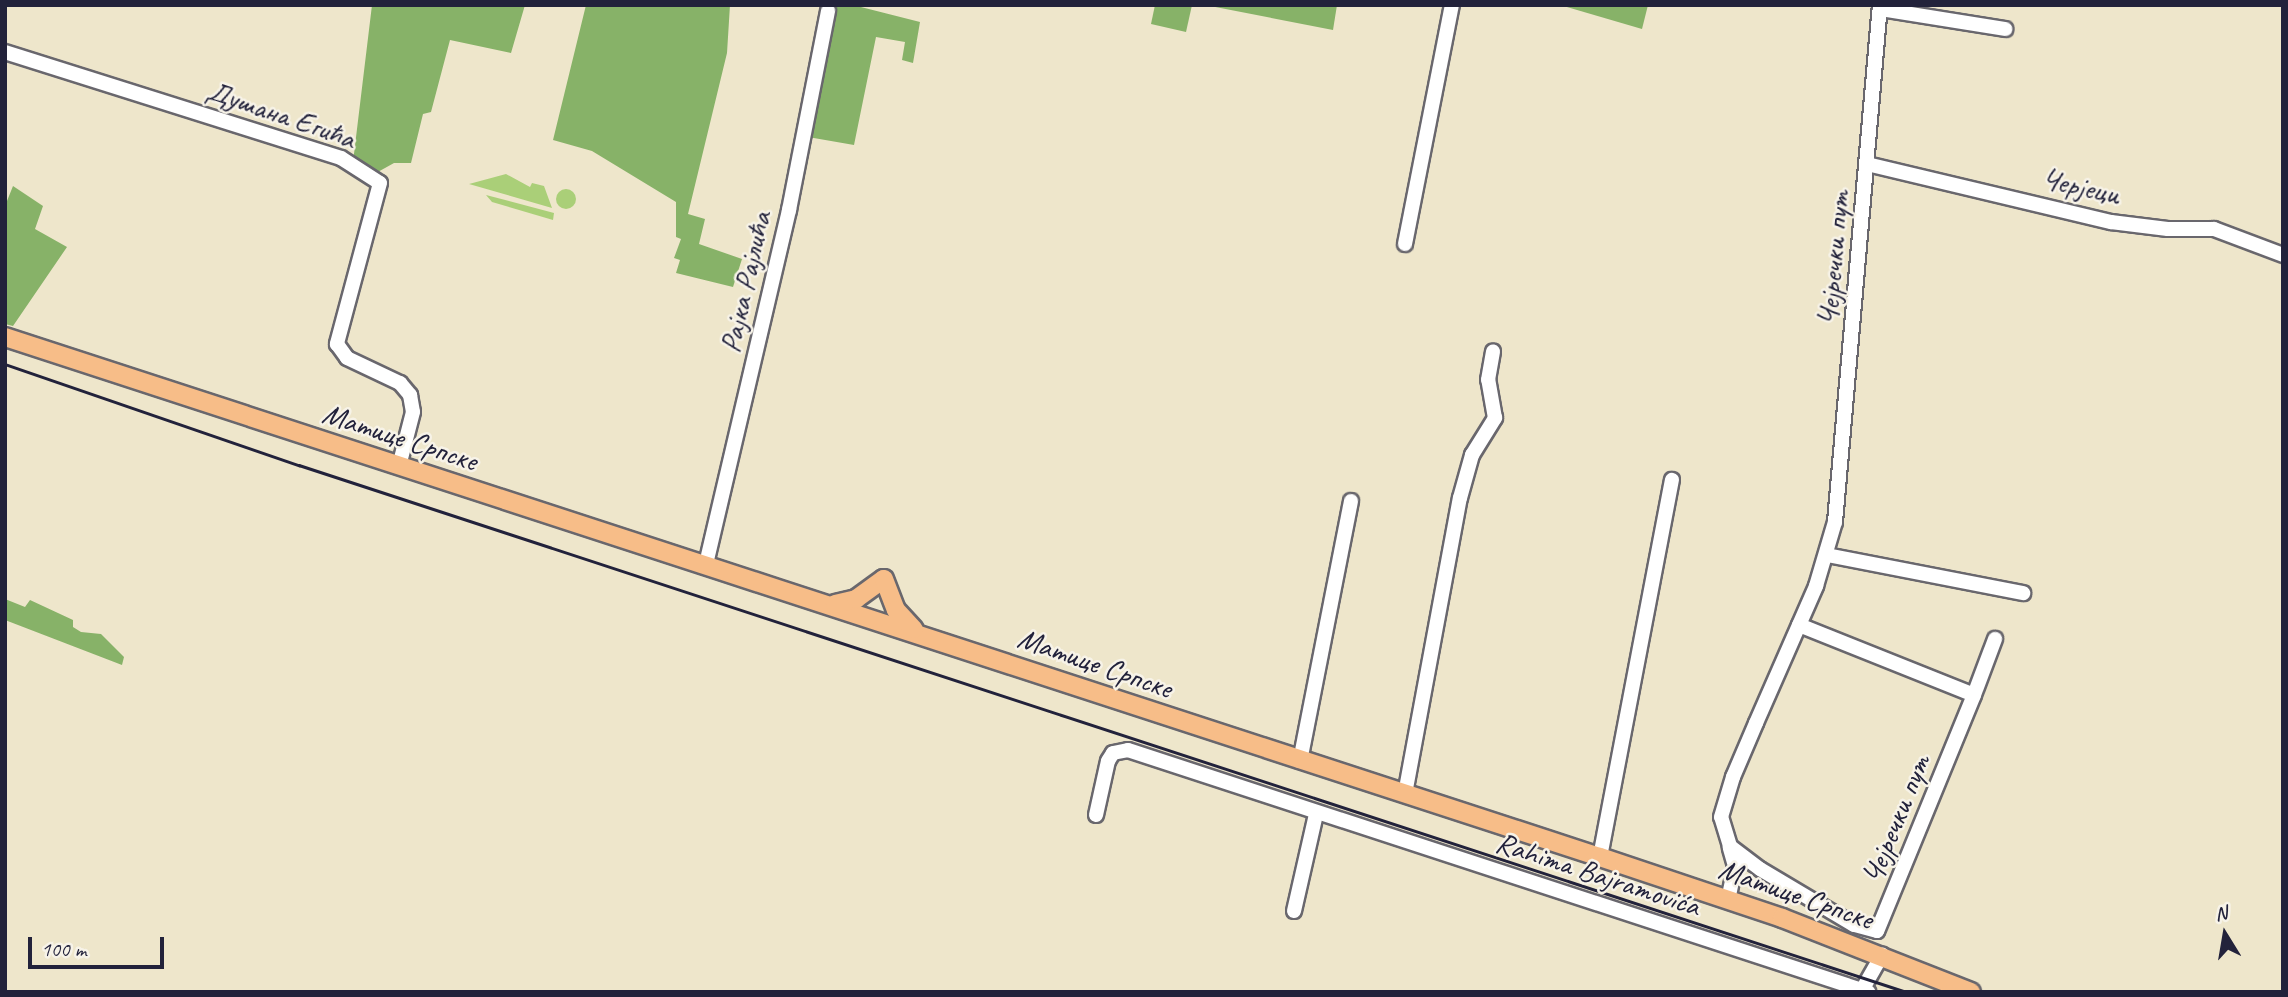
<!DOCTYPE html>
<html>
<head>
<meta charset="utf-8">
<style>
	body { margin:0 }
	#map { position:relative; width:2288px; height:997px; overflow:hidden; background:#eee6cb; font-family:Caveat,sans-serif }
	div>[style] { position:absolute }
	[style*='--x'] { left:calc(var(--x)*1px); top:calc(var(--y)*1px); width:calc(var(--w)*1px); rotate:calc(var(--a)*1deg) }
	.green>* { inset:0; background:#aacf78 }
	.round { border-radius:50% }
	.forest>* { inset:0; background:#87b268 }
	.roads { filter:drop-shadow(2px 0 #69676d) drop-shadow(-2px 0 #69676d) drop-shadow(0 2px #69676d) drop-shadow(0 -2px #69676d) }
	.minor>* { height:14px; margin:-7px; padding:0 7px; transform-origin:7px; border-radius:7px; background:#fff }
	.major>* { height:18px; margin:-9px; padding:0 9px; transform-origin:9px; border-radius:9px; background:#f7bd88 }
	.rail>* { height:2.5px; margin:-1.25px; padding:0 1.25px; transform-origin:1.25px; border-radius:1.25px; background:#22223b }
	span { translate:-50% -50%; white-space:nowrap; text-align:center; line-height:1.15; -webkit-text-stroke:5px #f7f3e8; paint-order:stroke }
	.street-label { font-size:30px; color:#22223b }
	.frame { position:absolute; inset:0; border:7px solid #22223b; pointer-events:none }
	.north { position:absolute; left:2190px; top:899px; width:70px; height:70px; -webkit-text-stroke:5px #f7f3e8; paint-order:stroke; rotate:349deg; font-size:19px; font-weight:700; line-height:28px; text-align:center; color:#22223b }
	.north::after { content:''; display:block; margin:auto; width:24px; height:32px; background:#22223b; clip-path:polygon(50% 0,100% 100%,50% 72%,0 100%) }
	.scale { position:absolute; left:28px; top:937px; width:136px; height:32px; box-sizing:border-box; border:4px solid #22223b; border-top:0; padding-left:9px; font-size:21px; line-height:24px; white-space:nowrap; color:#22223b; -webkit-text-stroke:5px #f7f3e8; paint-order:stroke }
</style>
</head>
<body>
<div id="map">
	<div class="green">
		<i style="clip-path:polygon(506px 174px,530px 187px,532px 183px,544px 186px,552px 208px,469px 184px)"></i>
		<i class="round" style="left:556px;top:189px;width:20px;height:20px"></i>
		<i style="clip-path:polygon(486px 195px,554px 213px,553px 220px,492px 202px)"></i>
	</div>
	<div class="forest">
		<i style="clip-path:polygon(372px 5px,525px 5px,511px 53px,450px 40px,431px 112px,423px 114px,411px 163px,394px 163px,376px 173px,353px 162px)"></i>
		<i style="clip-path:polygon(586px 5px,730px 5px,727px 53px,688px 214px,705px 219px,699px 244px,742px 259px,733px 287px,676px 273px,680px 260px,674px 258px,681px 239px,676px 237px,676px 202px,592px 151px,553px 140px)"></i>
		<i style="clip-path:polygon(833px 5px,853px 5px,920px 22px,913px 63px,902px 60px,905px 42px,876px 37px,854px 145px,808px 137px)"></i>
		<i style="clip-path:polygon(1155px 5px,1192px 5px,1186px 32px,1151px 24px)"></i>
		<i style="clip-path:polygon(1205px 5px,1337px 5px,1333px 30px)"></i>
		<i style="clip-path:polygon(1560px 5px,1648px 5px,1642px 29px)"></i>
		<i style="clip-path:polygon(13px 186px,43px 206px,35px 229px,67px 247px,13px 326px,5px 324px,5px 206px)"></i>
		<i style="clip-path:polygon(5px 599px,25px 607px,30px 600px,73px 620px,73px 627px,81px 632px,101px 634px,124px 657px,122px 665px,5px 620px)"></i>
	</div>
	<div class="roads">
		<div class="minor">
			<i style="--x:1880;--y:9;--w:127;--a:9.1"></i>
			<i style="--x:5;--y:52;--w:352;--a:17.5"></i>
			<i style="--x:341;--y:158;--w:46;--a:32.7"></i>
			<i style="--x:380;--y:183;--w:167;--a:105"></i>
			<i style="--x:337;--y:344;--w:17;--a:54"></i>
			<i style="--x:347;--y:358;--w:59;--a:25.3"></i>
			<i style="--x:400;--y:383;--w:16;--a:50"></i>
			<i style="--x:410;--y:395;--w:17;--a:80"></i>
			<i style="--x:413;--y:412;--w:56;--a:104.5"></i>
			<i style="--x:1867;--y:164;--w:251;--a:13.4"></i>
			<i style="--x:2111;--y:222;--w:57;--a:7"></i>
			<i style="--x:2168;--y:229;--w:46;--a:0"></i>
			<i style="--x:2214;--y:229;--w:74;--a:20.6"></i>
			<i style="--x:1405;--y:244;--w:244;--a:-78.9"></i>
			<i style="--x:1827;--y:555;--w:200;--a:11"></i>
			<i style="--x:706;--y:564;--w:364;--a:-76.8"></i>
			<i style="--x:789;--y:210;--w:203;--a:-78.9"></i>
			<i style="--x:1799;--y:625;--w:188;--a:21.8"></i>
			<i style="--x:1974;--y:695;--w:255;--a:112.3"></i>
			<i style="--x:1877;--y:931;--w:24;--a:-165"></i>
			<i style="--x:1854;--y:925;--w:109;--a:-149.2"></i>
			<i style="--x:1760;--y:869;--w:38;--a:-143"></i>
			<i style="--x:1730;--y:846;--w:30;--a:-107"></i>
			<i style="--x:1721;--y:817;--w:42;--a:-73.3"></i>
			<i style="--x:1733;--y:777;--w:59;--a:-66.9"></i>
			<i style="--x:1756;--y:723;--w:150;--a:-66.3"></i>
			<i style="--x:1816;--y:586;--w:67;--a:-73.5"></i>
			<i style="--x:1835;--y:522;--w:519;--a:-85.03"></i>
			<i style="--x:1974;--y:695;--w:60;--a:-69.4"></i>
			<i style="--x:1300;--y:761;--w:265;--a:-78.9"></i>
			<i style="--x:1405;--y:794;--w:301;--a:-79.5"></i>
			<i style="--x:1460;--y:498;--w:45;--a:-74.4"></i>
			<i style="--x:1472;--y:455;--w:44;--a:-58.1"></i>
			<i style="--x:1495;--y:418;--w:39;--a:-100"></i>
			<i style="--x:1488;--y:380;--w:29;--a:-80"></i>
			<i style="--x:1096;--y:815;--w:55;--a:-77.5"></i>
			<i style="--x:1108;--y:761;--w:9;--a:-58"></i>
			<i style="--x:1113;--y:753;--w:15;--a:-11"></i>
			<i style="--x:1128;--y:750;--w:779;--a:18.11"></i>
			<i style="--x:1600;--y:857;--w:384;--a:-79.2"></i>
			<i style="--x:1728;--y:900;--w:35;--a:-78"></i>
			<i style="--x:1735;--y:866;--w:19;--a:-106"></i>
			<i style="--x:1294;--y:911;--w:99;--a:-77.2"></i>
			<i style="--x:1861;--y:992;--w:43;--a:-60.4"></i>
		</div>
		<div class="major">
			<i style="--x:5;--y:337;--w:1678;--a:18.06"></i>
			<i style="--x:1600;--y:857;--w:192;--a:18.5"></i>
			<i style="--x:1782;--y:918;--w:203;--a:21.4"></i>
			<i style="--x:835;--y:604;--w:22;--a:-13"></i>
			<i style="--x:856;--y:599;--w:34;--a:-36"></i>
			<i style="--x:884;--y:579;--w:33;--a:69"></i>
			<i style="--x:896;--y:610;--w:26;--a:47"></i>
		</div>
	</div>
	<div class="rail">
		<i style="--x:5;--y:364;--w:311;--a:19"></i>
		<i style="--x:299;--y:465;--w:1692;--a:18.15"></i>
	</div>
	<div class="street-label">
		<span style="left:281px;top:114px;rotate:19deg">Душана Егића</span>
		<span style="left:2081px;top:186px;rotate:13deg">Черјеци</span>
		<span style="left:1833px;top:258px;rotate:-85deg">Чејречки пут</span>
		<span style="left:745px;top:282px;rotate:-77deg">Рајка Рајлића</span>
		<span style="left:400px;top:437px;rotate:18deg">Матице Српске</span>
		<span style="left:1095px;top:663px;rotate:19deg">Матице Српске</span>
		<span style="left:1896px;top:819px;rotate:-68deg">Чејречки пут</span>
		<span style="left:1598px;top:874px;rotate:18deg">Rahima Bajramovića</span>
		<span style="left:1796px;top:894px;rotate:19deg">Матице Српске</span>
	</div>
	<div class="frame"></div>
	<div class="north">N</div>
	<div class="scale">100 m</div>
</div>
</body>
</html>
